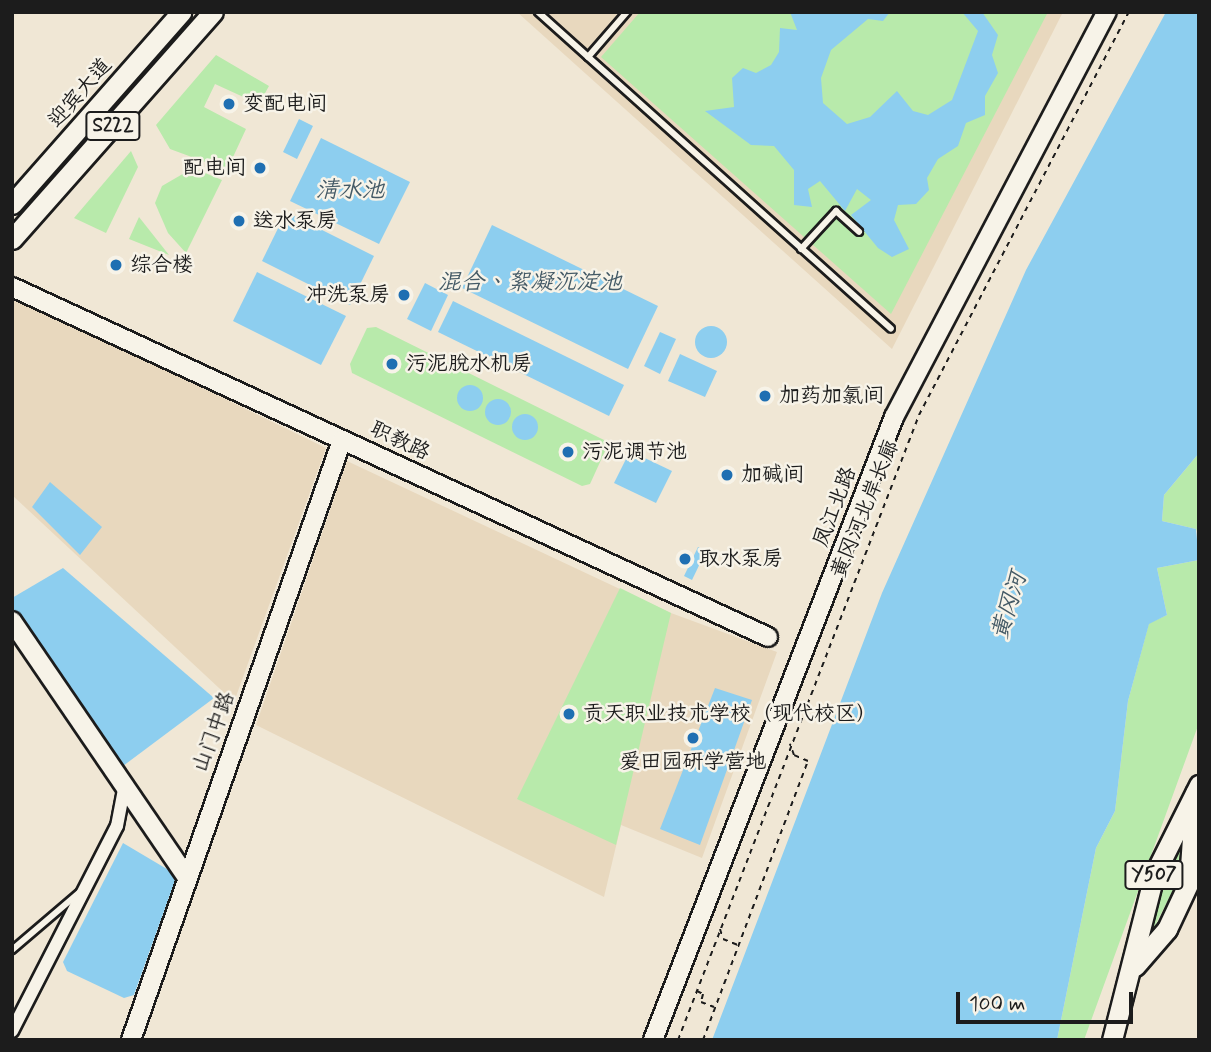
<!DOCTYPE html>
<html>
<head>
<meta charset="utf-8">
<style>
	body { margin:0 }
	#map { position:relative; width:1211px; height:1052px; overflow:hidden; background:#f0e7d5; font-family:Mynerve,"LXGW WenKai TC",sans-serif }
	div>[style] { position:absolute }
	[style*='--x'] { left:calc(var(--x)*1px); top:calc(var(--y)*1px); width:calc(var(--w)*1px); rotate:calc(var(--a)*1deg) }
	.built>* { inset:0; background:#e8d8be }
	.green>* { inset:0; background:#b8eaab }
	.water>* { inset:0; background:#8dceef }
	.round { border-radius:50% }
	.path>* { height:2px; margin-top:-1px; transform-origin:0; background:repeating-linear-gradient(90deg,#1c1c1c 0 5px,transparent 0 10px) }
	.roads { filter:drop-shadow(2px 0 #1c1c1c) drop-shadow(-2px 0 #1c1c1c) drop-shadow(0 2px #1c1c1c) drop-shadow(0 -2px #1c1c1c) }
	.lane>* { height:6px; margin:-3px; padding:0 3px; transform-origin:3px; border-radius:3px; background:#f7f3e8 }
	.street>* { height:12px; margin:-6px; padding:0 6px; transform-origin:6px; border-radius:6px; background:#f7f3e8 }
	.secondary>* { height:18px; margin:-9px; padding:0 9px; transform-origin:9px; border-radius:9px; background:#f7f3e8 }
	.primary>* { height:19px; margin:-9.5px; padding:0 9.5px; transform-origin:9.5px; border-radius:9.5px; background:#f7f3e8 }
	.dots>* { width:19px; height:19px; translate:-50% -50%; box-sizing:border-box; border:4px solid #f7f3e8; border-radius:50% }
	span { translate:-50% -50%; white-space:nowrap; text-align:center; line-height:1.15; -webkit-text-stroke:5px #f7f3e8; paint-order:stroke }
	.shield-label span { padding:2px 5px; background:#f7f3e8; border:2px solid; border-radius:5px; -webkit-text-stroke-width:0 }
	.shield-label { font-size:19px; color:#1c1c1c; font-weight:700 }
	.street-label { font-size:21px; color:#1c1c1c }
	.poi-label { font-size:21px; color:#1c1c1c }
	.left { translate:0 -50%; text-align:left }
	.right { translate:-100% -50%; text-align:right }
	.water-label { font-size:23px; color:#445a66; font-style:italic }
	.frame { position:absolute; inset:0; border:14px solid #1c1c1c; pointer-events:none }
	.scale { position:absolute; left:956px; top:992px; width:177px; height:32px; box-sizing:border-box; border:4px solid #1c1c1c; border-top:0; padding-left:9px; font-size:21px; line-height:24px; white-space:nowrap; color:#1c1c1c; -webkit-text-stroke:5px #f7f3e8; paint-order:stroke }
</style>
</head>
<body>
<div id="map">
	<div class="built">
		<i style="clip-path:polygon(517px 12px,1063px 12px,892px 349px)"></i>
		<i style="clip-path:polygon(12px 295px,326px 448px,234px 702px,12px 495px)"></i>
		<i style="clip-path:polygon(347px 461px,671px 613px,777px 652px,702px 858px,621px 825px,604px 897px,256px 725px)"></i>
	</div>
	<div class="green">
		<i style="clip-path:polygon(640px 12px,1048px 12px,891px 314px,601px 57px)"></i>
		<i style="clip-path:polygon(216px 55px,269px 86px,259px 104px,215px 84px,204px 107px,246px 129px,227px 170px,170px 149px,156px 125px)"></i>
		<i style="clip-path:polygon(131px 151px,138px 167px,106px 233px,74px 218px)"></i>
		<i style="clip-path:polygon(193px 168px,222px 180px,186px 253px,168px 233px,155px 203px,162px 186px)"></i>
		<i style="clip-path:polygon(139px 217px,169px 255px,129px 239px)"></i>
		<i style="clip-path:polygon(376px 327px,604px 440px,606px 449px,590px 484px,582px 486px,352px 373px,350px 364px,367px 328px)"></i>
		<i style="clip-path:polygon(1199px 453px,1199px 536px,1196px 529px,1162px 521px,1164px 495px)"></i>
		<i style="clip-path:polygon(1199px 560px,1199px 723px,1084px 1040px,1057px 1040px,1096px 848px,1115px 811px,1128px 701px,1149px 623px,1167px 615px,1157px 568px)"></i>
		<i style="clip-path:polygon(620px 588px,671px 613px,616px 845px,517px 799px)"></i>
		<i style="clip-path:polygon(1187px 824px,1186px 864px,1151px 934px,1158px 889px)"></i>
	</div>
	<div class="water">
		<i style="clip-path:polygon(790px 12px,890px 12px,883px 21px,868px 19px,831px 50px,821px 78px,823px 103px,847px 124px,870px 117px,897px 91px,913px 111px,928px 115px,952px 100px,978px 31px,962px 12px,982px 12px,998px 35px,992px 55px,998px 73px,985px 96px,985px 115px,966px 123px,958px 146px,938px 159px,927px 178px,929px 190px,916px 204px,898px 205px,894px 220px,909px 249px,892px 257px,878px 248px,851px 215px,871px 200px,857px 189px,845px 211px,820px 181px,808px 189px,812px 207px,794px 205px,794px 170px,774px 146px,751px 145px,705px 111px,734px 107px,732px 78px,743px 68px,756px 73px,771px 65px,779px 52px,780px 28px,797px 30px)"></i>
		<i style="clip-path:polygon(1166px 12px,1199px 12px,1199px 453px,1164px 495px,1162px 521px,1196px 529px,1199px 560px,1157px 568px,1167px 615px,1149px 624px,1128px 701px,1115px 811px,1096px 848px,1057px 1040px,712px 1040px,882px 593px,1026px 270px)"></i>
		<i style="clip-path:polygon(299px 119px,313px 126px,297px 159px,283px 152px)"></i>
		<i style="clip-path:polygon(321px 138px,410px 182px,379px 244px,290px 201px)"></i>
		<i style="clip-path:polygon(286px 212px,374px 256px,350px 305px,262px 261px)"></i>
		<i style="clip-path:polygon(492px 225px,658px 306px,628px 369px,462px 288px)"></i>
		<i style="clip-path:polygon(257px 272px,346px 316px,321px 365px,233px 321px)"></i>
		<i style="clip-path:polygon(425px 283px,448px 295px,431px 331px,407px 319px)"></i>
		<i style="clip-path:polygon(453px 301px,624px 385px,609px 416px,438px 332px)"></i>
		<i class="round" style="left:695px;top:326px;width:32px;height:32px"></i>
		<i style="clip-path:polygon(660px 332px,676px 339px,660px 374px,644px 366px)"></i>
		<i style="clip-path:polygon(680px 354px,717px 371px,705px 397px,668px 381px)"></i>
		<i class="round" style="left:457px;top:385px;width:26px;height:26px"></i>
		<i class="round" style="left:485px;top:399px;width:26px;height:26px"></i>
		<i class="round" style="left:512px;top:414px;width:26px;height:26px"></i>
		<i style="clip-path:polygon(630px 451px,672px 471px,656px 503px,614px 483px)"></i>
		<i style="clip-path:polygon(50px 482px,102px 527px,80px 555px,32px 507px)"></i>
		<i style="clip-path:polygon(698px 547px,706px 551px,692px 580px,684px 576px)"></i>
		<i style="clip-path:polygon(63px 568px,214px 698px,123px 766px,12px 609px,12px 598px)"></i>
		<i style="clip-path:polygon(715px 688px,752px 700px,700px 845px,660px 829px)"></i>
		<i style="clip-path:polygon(123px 843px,177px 875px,134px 995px,124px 998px,67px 971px,63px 962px)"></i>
	</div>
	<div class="path">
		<i style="--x:720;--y:929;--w:10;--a:73"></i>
		<i style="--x:723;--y:939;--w:16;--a:22"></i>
		<i style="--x:697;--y:991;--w:7;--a:27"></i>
		<i style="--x:703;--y:994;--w:8;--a:104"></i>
		<i style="--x:701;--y:1002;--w:14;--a:21"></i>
		<i style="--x:678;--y:1040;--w:670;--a:-68.91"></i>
		<i style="--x:919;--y:415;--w:454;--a:-62.5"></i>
		<i style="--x:703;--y:1040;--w:298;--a:-69.4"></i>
		<i style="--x:808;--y:761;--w:15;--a:-157"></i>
		<i style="--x:794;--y:755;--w:12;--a:-110"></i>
	</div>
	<div class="roads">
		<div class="lane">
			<i style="--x:538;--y:12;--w:474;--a:41.9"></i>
			<i style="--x:588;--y:57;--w:60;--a:-49.1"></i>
			<i style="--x:801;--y:249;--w:52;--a:-47.4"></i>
			<i style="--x:836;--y:211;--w:31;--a:42"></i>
			<i style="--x:12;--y:950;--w:89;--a:-40.5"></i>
		</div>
		<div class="street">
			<i style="--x:12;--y:1031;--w:230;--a:-62.9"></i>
			<i style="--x:117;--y:826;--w:43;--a:-79.2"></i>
		</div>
		<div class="secondary">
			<i style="--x:12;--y:287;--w:833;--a:24.84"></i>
			<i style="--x:12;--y:621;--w:311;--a:55.7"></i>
			<i style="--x:131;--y:1040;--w:636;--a:-70.62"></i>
			<i style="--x:653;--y:1040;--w:668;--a:-68.85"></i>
			<i style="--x:894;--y:417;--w:458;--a:-62.3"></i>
		</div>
		<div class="primary">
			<i style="--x:12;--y:204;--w:256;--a:-48.6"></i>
			<i style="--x:12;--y:239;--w:303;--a:-48.5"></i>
			<i style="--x:1135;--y:966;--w:49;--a:-49.1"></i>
			<i style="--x:1167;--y:929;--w:52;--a:-64.9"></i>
			<i style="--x:1189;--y:882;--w:89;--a:-86.1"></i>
			<i style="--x:1112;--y:1040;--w:170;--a:-75.7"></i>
			<i style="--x:1154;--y:875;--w:101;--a:-63.4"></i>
		</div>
	</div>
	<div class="dots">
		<i style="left:229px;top:104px;background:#1f6fb2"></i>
		<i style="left:260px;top:168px;background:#1f6fb2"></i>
		<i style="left:239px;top:221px;background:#1f6fb2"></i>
		<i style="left:116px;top:265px;background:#1f6fb2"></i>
		<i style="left:404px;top:295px;background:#1f6fb2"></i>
		<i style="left:392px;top:364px;background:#1f6fb2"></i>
		<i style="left:765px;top:396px;background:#1f6fb2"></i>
		<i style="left:568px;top:452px;background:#1f6fb2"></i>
		<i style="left:727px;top:475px;background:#1f6fb2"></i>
		<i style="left:685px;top:559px;background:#1f6fb2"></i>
		<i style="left:569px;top:714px;background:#1f6fb2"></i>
		<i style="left:693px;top:738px;background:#1f6fb2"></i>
	</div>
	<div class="shield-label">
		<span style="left:113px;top:126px">S222</span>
		<span style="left:1154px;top:875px">Y507</span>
	</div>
	<div class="street-label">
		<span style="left:80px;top:93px;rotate:-49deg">迎宾大道</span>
		<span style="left:400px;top:441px;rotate:25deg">职教路</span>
		<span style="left:835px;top:507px;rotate:-69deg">凤江北路</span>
		<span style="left:865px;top:509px;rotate:-68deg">黄冈河北岸长廊</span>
		<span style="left:214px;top:732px;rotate:-70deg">山门中路</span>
	</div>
	<div class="poi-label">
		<span class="left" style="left:243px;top:104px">变配电间</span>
		<span class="right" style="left:246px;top:168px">配电间</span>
		<span class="left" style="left:253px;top:221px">送水泵房</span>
		<span class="left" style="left:130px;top:265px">综合楼</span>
		<span class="right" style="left:390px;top:295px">冲洗泵房</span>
		<span class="left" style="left:406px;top:364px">污泥脱水机房</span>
		<span class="left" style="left:779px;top:396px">加药加氯间</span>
		<span class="left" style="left:582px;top:452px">污泥调节池</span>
		<span class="left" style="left:741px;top:475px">加碱间</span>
		<span class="left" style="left:699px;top:559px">取水泵房</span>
		<span class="left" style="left:583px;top:714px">贡天职业技术学校（现代校区）</span>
		<span style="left:693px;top:762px">爱田园研学营地</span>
	</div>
	<div class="water-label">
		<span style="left:350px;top:191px">清水池</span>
		<span style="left:530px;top:283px">混合、絮凝沉淀池</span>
		<span style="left:1010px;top:606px;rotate:-73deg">黄冈河</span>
	</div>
	<div class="frame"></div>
	<div class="scale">100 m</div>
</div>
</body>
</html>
